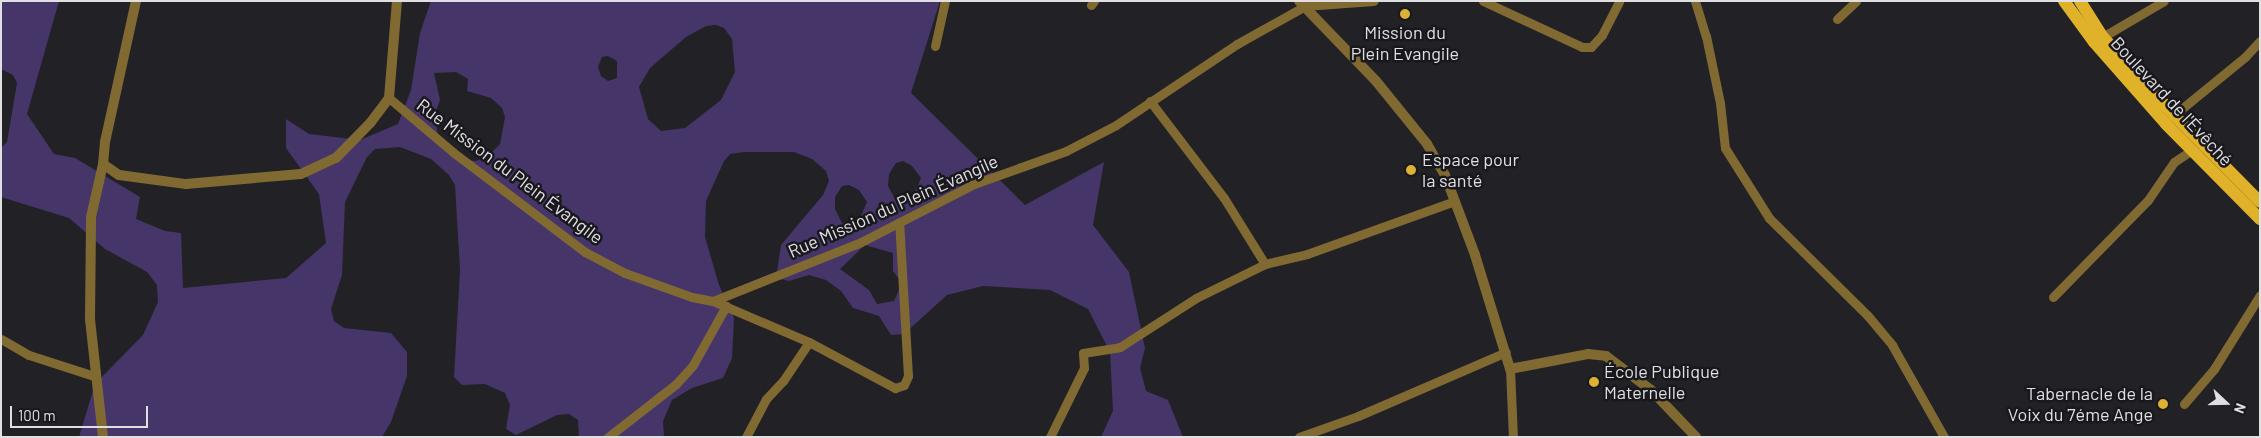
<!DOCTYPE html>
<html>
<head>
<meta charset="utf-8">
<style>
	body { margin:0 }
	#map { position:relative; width:2261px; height:438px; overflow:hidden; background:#222126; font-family:Barlow,sans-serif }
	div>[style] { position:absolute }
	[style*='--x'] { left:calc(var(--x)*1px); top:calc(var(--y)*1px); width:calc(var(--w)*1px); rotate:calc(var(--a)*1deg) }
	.green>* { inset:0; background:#453569 }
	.minor>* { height:9px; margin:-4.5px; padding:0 4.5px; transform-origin:4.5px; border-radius:4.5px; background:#806a32 }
	.tertiary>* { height:10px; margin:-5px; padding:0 5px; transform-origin:5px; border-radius:5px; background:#806a32 }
	.primary>* { height:12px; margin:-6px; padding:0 6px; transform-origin:6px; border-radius:6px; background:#e0b229 }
	.dots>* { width:14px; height:14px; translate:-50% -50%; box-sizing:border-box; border:2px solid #19181c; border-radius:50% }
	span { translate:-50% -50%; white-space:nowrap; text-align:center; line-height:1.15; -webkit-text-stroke:5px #19181c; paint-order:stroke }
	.poi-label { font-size:18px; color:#e0dfe2 }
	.left { translate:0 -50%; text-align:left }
	.right { translate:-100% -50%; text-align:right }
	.street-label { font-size:18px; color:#e0dfe2 }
	.frame { position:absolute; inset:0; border:2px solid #e0dfe2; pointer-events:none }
	.north { position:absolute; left:2201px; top:378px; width:50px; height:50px; -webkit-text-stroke:4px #19181c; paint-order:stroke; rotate:111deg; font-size:14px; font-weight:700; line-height:20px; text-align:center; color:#e0dfe2 }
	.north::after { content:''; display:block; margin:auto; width:18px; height:22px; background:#e0dfe2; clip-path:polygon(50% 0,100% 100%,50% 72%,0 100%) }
	.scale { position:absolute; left:10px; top:406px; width:138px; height:22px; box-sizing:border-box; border:2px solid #e0dfe2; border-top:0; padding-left:6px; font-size:15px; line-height:18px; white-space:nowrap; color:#e0dfe2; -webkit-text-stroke:4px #19181c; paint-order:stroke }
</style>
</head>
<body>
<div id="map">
	<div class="green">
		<i style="clip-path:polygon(evenodd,1px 1px,59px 1px,27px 114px,54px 154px,75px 158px,140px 197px,136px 219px,165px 231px,181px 233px,183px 288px,286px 278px,326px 243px,319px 194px,286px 148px,286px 119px,309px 134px,360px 140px,398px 124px,411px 90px,420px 33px,431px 1px,940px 1px,911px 93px,1025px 205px,1104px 162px,1093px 225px,1129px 272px,1145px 348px,1140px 368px,1146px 391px,1168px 400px,1183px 437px,1101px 437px,1113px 411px,1110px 352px,1088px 309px,1050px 290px,983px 286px,947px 295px,904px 334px,891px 335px,879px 316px,853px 308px,841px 291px,826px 280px,809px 275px,789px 281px,776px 278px,781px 245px,823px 195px,829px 181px,826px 171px,812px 159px,794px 152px,744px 152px,730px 154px,724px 161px,706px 201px,705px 237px,719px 285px,734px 318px,732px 358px,723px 378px,692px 388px,672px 400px,663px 421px,664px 437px,579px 437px,578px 420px,569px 414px,557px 415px,516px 435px,506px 429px,510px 405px,505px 393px,485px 384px,462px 385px,454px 377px,460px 270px,455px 185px,449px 175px,431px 159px,400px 147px,375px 149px,367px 157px,345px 202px,342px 275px,331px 309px,334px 321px,344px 328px,391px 333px,407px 352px,407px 376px,391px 422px,382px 437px,79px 437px,95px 384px,143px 335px,158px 302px,157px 285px,147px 272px,105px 249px,69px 218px,1px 197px,1px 148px,7px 142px,17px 83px,13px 75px,1px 69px,1px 1px,716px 25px,724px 28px,732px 39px,735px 72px,721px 100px,685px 128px,661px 131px,648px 119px,639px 87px,650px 68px,686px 37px,706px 26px,716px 25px,1px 1px,608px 56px,617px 61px,617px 78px,608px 81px,601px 76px,598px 67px,602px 57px,608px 56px,1px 1px,456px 72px,468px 79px,467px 91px,491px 98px,502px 108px,505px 117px,500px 144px,487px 157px,476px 161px,463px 160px,447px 153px,437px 132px,436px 111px,440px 100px,434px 73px,456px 72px,1px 1px,903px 161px,912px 166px,921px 178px,913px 197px,895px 199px,888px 186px,889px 174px,896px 163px,903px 161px,1px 1px,849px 185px,859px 190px,867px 202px,859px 220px,842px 223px,835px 209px,835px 197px,842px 186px,849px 185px,1px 1px,865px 245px,893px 253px,893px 271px,902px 283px,894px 301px,877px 304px,869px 290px,840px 269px,865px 245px)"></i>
	</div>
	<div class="minor">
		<i style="--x:1483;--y:1;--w:109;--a:24.9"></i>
		<i style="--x:1582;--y:47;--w:9;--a:0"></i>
		<i style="--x:1591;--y:47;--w:16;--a:-47"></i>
		<i style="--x:1602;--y:35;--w:38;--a:-63"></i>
		<i style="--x:1695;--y:1;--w:37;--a:73"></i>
		<i style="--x:1706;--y:36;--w:68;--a:78.2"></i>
		<i style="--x:1720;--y:103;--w:45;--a:83.7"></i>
		<i style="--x:1725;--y:148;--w:83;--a:57.8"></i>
		<i style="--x:1769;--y:218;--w:139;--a:44.7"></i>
		<i style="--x:1868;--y:316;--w:38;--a:50"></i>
		<i style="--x:1892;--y:345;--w:106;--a:60.5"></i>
		<i style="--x:1091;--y:5;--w:5;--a:-53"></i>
		<i style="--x:1837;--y:19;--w:26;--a:-43"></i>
		<i style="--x:2099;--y:39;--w:75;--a:-30.3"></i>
		<i style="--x:935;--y:46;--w:46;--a:-77.5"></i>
		<i style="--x:389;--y:98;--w:85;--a:40.2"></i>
		<i style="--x:454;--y:153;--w:164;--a:37.1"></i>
		<i style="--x:585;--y:252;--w:45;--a:27.7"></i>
		<i style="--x:625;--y:273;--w:71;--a:19.7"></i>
		<i style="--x:692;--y:297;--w:21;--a:11"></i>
		<i style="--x:713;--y:301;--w:159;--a:-21.7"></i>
		<i style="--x:861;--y:242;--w:127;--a:-27.2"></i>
		<i style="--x:974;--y:184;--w:98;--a:-19.7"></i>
		<i style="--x:1066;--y:151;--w:56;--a:-27.5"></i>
		<i style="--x:1116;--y:125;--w:146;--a:-33.8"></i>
		<i style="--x:1237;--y:44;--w:78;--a:-29.2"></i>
		<i style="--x:1150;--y:101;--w:122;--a:52.7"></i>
		<i style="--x:1224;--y:198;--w:78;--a:58.2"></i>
		<i style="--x:2174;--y:115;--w:92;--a:-39.2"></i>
		<i style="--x:2245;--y:57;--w:22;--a:-47"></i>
		<i style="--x:2053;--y:297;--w:136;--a:-45.6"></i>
		<i style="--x:2148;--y:200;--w:46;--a:-55.6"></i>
		<i style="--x:2174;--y:162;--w:22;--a:-34"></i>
		<i style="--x:713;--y:301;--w:104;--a:23.1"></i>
		<i style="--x:809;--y:342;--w:98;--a:28.1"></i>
		<i style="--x:895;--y:388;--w:9;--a:-18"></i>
		<i style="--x:904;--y:385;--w:10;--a:-66"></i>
		<i style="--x:908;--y:376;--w:154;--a:-93.3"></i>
		<i style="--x:1;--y:339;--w:32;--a:30"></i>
		<i style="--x:29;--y:355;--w:68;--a:17.9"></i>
		<i style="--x:1510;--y:369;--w:68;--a:87.5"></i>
		<i style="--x:2184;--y:404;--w:46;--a:-49.4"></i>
		<i style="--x:2214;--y:369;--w:87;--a:-58.1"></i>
		<i style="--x:608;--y:437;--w:86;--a:-37.9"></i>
		<i style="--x:676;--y:384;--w:25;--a:-48"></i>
		<i style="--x:693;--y:365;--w:68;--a:-60.8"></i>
		<i style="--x:746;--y:437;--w:43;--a:-62.2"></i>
		<i style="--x:766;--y:399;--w:25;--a:-47"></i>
		<i style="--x:783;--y:381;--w:47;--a:-56.3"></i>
		<i style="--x:1050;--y:437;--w:77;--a:-63.8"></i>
		<i style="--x:1084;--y:368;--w:15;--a:-94"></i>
		<i style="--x:1083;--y:353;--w:37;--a:-9"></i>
		<i style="--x:1120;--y:347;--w:90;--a:-32.8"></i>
		<i style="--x:1196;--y:298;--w:77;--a:-26.2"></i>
		<i style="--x:1265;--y:264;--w:43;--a:-13.4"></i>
		<i style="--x:1307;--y:254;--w:157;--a:-19.7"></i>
		<i style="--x:1299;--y:437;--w:63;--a:-19.6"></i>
		<i style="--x:1358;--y:416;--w:161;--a:-23.4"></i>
	</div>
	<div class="tertiary">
		<i style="--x:136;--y:1;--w:144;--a:102.4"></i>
		<i style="--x:105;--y:142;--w:22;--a:95"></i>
		<i style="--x:103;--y:164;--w:19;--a:35"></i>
		<i style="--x:119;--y:175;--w:68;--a:7.7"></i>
		<i style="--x:186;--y:184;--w:115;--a:-5"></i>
		<i style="--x:301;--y:174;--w:38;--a:-25"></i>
		<i style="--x:336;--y:158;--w:50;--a:-45.8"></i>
		<i style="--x:371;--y:122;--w:30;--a:-53"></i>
		<i style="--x:389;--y:98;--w:97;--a:-85.3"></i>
		<i style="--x:1299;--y:1;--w:111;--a:46.1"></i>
		<i style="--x:1376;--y:81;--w:81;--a:51"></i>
		<i style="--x:1427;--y:144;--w:36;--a:60"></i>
		<i style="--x:1445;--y:175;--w:85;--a:69.4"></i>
		<i style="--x:1475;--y:255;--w:119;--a:72.9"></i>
		<i style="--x:1510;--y:369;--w:79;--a:-10.9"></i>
		<i style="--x:1588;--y:354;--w:18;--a:6"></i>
		<i style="--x:1606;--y:356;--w:56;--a:37.1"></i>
		<i style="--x:1651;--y:390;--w:65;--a:46.2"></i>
		<i style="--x:1305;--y:6;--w:69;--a:-4.1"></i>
		<i style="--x:103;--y:437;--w:119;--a:-96.3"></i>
		<i style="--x:90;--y:319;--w:102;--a:-89.4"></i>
		<i style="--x:91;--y:217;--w:54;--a:-77.2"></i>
	</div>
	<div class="primary">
		<i style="--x:2064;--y:1;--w:51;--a:53.8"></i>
		<i style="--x:2094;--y:42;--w:109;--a:48.7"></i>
		<i style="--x:2166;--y:124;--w:134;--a:45.3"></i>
		<i style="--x:2080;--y:1;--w:41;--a:57.8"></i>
		<i style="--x:2102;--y:36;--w:107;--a:47.7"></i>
		<i style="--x:2174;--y:115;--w:122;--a:45.3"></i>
	</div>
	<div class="dots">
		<i style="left:1405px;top:14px;background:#ddb133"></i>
		<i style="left:1411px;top:170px;background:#ddb133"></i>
		<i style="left:1594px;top:382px;background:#ddb133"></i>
		<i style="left:2163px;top:404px;background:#ddb133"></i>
	</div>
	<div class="poi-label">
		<span style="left:1405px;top:43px">Mission du<br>Plein Evangile</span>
		<span class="left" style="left:1422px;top:170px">Espace pour<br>la santé</span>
		<span class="left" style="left:1604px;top:382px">École Publique<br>Maternelle</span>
		<span class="right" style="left:2153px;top:404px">Tabernacle de la<br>Voix du 7éme Ange</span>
	</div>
	<div class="street-label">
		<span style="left:2172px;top:101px;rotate:47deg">Boulevard de l'Évêché</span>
		<span style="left:510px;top:171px;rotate:37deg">Rue Mission du Plein Évangile</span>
		<span style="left:893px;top:206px;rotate:-24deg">Rue Mission du Plein Évangile</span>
	</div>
	<div class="frame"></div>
	<div class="north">N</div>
	<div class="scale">100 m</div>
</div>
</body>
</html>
